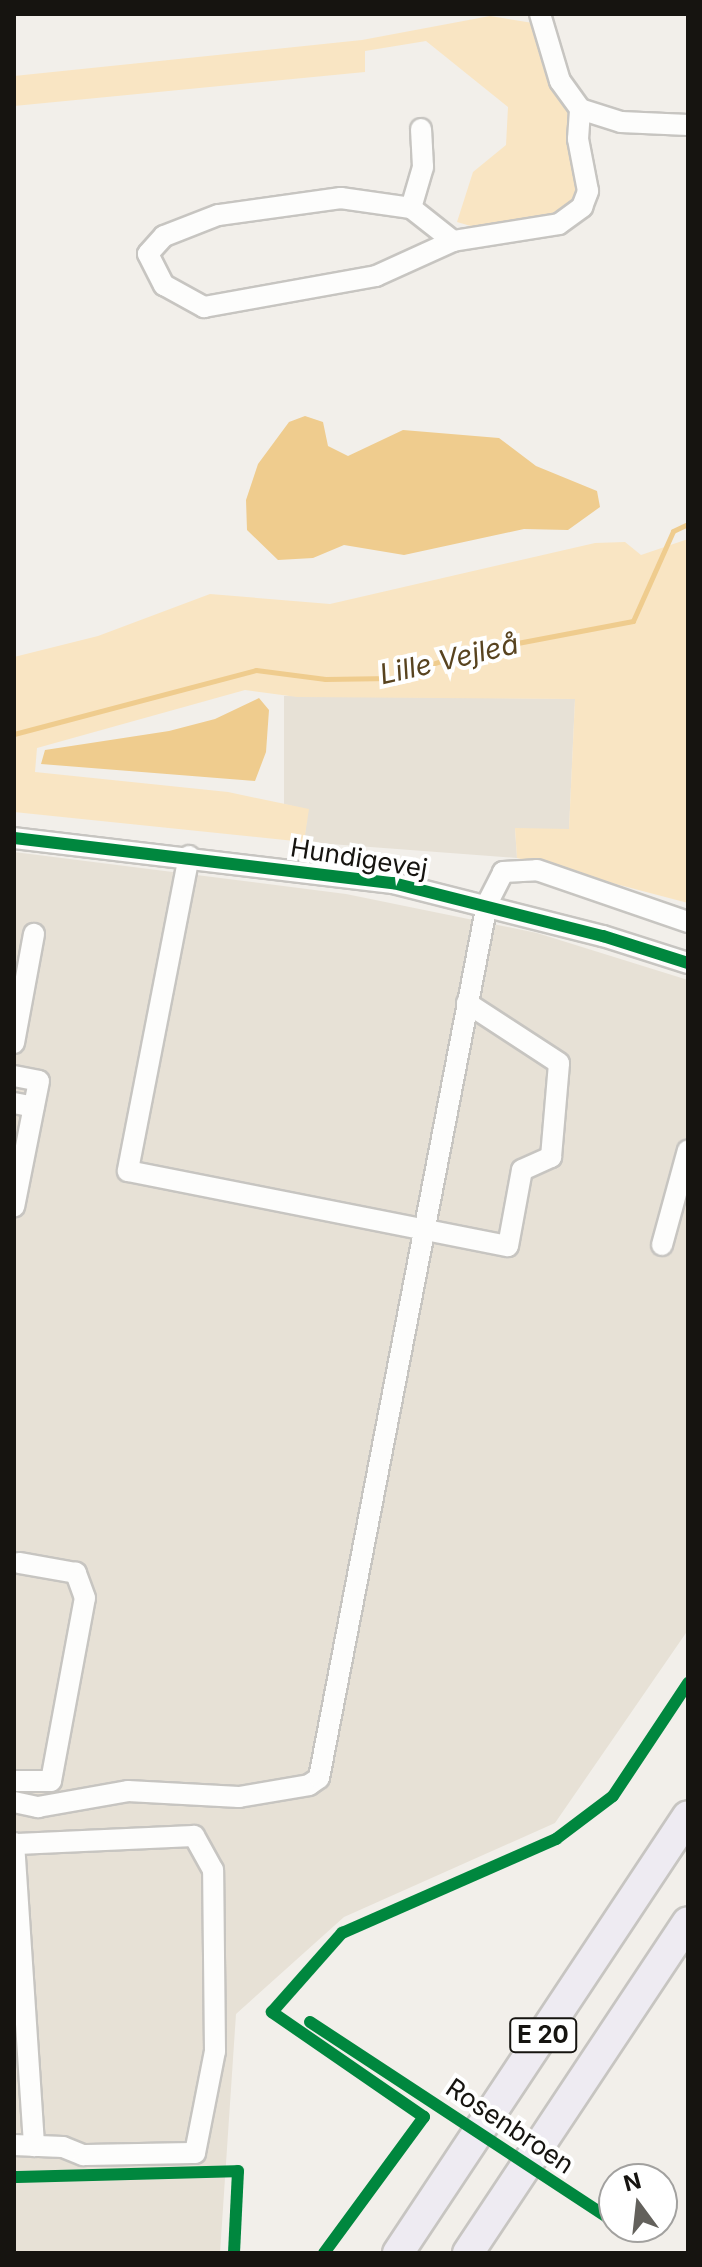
<!DOCTYPE html>
<html>
<head>
<meta charset="utf-8">
<style>
	body { margin:0 }
	#map { position:relative; width:702px; height:2267px; overflow:hidden; background:#f2efea; font-family:Inter,sans-serif }
	div>[style] { position:absolute }
	[style*='--x'] { left:calc(var(--x)*1px); top:calc(var(--y)*1px); width:calc(var(--w)*1px); rotate:calc(var(--a)*1deg) }
	.built>* { inset:0; background:#e7e1d6 }
	.green>* { inset:0; background:#f9e5c3 }
	.water>* { inset:0; background:#efcc8e }
	.stream>* { height:5px; margin:-2.5px; padding:0 2.5px; transform-origin:2.5px; border-radius:2.5px; background:#efcc8e }
	.roads { filter:drop-shadow(2px 0 #c7c5c1) drop-shadow(-2px 0 #c7c5c1) drop-shadow(0 2px #c7c5c1) drop-shadow(0 -2px #c7c5c1) }
	.minor>* { height:20px; margin:-10px; padding:0 10px; transform-origin:10px; border-radius:10px; background:#fdfdfc }
	.highway>* { height:30px; margin:-15px; padding:0 15px; transform-origin:15px; border-radius:15px; background:#eeebf2 }
	.cycleway>* { height:12px; margin:-6px; padding:0 6px; transform-origin:6px; border-radius:6px; background:#00873e }
	span { translate:-50% -50%; white-space:nowrap; text-align:center; line-height:1.15; -webkit-text-stroke:8px #fff; paint-order:stroke }
	.shield-label span { padding:2px 6px; background:#fff; border:2px solid; border-radius:6px; -webkit-text-stroke-width:0 }
	.shield-label { font-size:24px; color:#161410; font-weight:700 }
	.street-label { font-size:26px; color:#161410 }
	.water-label { font-size:28px; color:#58431f; font-style:italic }
	.frame { position:absolute; inset:0; border:16px solid #161410; pointer-events:none }
	.north { position:absolute; left:598px; top:2163px; width:80px; height:80px; box-sizing:border-box; background:#fff; border:2px solid #a2a19f; border-radius:50%; rotate:345deg; font-size:22px; font-weight:700; line-height:32px; text-align:center; color:#161410 }
	.north::after { content:''; display:block; margin:auto; width:28px; height:36px; background:#63615c; clip-path:polygon(50% 0,100% 100%,50% 72%,0 100%) }
</style>
</head>
<body>
<div id="map">
	<div class="built">
		<i style="clip-path:polygon(284px 696px,575px 699px,569px 830px,515px 829px,517px 858px,304px 842px,308px 810px,284px 804px)"></i>
		<i style="clip-path:polygon(14px 852px,346px 894px,537px 933px,688px 980px,688px 1630px,555px 1823px,344px 1917px,236px 2014px,220px 2253px,14px 2253px)"></i>
	</div>
	<div class="green">
		<i style="clip-path:polygon(490px 16px,533px 23px,571px 122px,576px 191px,564px 213px,481px 229px,457px 222px,473px 172px,506px 145px,508px 107px,426px 41px,365px 51px,365px 72px,14px 106px,14px 76px,362px 40px)"></i>
		<i style="clip-path:polygon(688px 539px,688px 903px,517px 858px,515px 828px,569px 829px,575px 699px,297px 697px,245px 690px,37px 748px,35px 772px,228px 792px,309px 809px,304px 842px,14px 812px,14px 657px,98px 636px,210px 594px,330px 604px,595px 543px,625px 542px,641px 555px)"></i>
	</div>
	<div class="water">
		<i style="clip-path:polygon(305px 416px,323px 422px,328px 446px,348px 456px,403px 430px,499px 438px,536px 466px,597px 491px,600px 507px,568px 530px,524px 529px,404px 555px,344px 545px,313px 558px,278px 560px,247px 530px,246px 500px,258px 464px,289px 422px)"></i>
		<i style="clip-path:polygon(259px 698px,269px 710px,266px 752px,255px 781px,41px 764px,45px 750px,169px 731px,215px 719px)"></i>
	</div>
	<div class="stream">
		<i style="--x:14;--y:734;--w:250;--a:-14.8"></i>
		<i style="--x:256;--y:670;--w:70;--a:7.4"></i>
		<i style="--x:325;--y:679;--w:66;--a:-0.9"></i>
		<i style="--x:391;--y:678;--w:78;--a:-18.7"></i>
		<i style="--x:465;--y:653;--w:171;--a:-10.8"></i>
		<i style="--x:633;--y:621;--w:98;--a:-66"></i>
		<i style="--x:673;--y:531;--w:17;--a:-25"></i>
	</div>
	<div class="roads">
		<div class="minor">
			<i style="--x:540;--y:14;--w:70;--a:73.4"></i>
			<i style="--x:560;--y:81;--w:34;--a:54"></i>
			<i style="--x:580;--y:109;--w:43;--a:17.6"></i>
			<i style="--x:621;--y:122;--w:67;--a:2.6"></i>
			<i style="--x:411;--y:208;--w:71;--a:-171.9"></i>
			<i style="--x:341;--y:198;--w:124;--a:172.1"></i>
			<i style="--x:218;--y:215;--w:58;--a:158.7"></i>
			<i style="--x:164;--y:236;--w:24;--a:132"></i>
			<i style="--x:148;--y:254;--w:35;--a:63"></i>
			<i style="--x:164;--y:285;--w:46;--a:28.8"></i>
			<i style="--x:204;--y:307;--w:175;--a:-10.2"></i>
			<i style="--x:376;--y:276;--w:85;--a:-24.4"></i>
			<i style="--x:453;--y:241;--w:53;--a:-141.8"></i>
			<i style="--x:411;--y:208;--w:43;--a:-73.7"></i>
			<i style="--x:423;--y:167;--w:38;--a:-93"></i>
			<i style="--x:453;--y:241;--w:107;--a:-9.1"></i>
			<i style="--x:559;--y:224;--w:29;--a:-36"></i>
			<i style="--x:582;--y:207;--w:17;--a:-69"></i>
			<i style="--x:588;--y:191;--w:53;--a:-100.9"></i>
			<i style="--x:578;--y:139;--w:30;--a:-86"></i>
			<i style="--x:14;--y:838;--w:382;--a:6.8"></i>
			<i style="--x:393;--y:883;--w:217;--a:14.2"></i>
			<i style="--x:603;--y:936;--w:89;--a:17.6"></i>
			<i style="--x:189;--y:856;--w:321;--a:101"></i>
			<i style="--x:128;--y:1171;--w:387;--a:11.2"></i>
			<i style="--x:508;--y:1246;--w:77;--a:-79.6"></i>
			<i style="--x:522;--y:1170;--w:32;--a:-24"></i>
			<i style="--x:551;--y:1157;--w:94;--a:-85.1"></i>
			<i style="--x:559;--y:1063;--w:110;--a:-146.9"></i>
			<i style="--x:14;--y:1043;--w:111;--a:-79.6"></i>
			<i style="--x:14;--y:1076;--w:25;--a:11"></i>
			<i style="--x:39;--y:1081;--w:128;--a:101.2"></i>
			<i style="--x:14;--y:1103;--w:20;--a:11"></i>
			<i style="--x:662;--y:1245;--w:98;--a:-74.7"></i>
			<i style="--x:14;--y:1781;--w:37;--a:0"></i>
			<i style="--x:51;--y:1781;--w:186;--a:-79.5"></i>
			<i style="--x:85;--y:1598;--w:27;--a:-110"></i>
			<i style="--x:76;--y:1573;--w:58;--a:-170"></i>
			<i style="--x:14;--y:1802;--w:25;--a:12"></i>
			<i style="--x:38;--y:1807;--w:91;--a:-10.1"></i>
			<i style="--x:128;--y:1791;--w:111;--a:3.1"></i>
			<i style="--x:239;--y:1797;--w:71;--a:-9.7"></i>
			<i style="--x:309;--y:1785;--w:12;--a:-35"></i>
			<i style="--x:319;--y:1778;--w:890;--a:-79.12"></i>
			<i style="--x:487;--y:904;--w:36;--a:-63"></i>
			<i style="--x:503;--y:872;--w:34;--a:-3"></i>
			<i style="--x:537;--y:870;--w:160;--a:19"></i>
			<i style="--x:14;--y:1843;--w:304;--a:86.2"></i>
			<i style="--x:14;--y:2145;--w:49;--a:2.3"></i>
			<i style="--x:63;--y:2147;--w:22;--a:22"></i>
			<i style="--x:83;--y:2155;--w:112;--a:-1"></i>
			<i style="--x:195;--y:2153;--w:104;--a:-78.9"></i>
			<i style="--x:215;--y:2051;--w:181;--a:-90.6"></i>
			<i style="--x:213;--y:1870;--w:39;--a:-119"></i>
			<i style="--x:194;--y:1836;--w:178;--a:177.4"></i>
		</div>
		<div class="highway">
			<i style="--x:398;--y:2253;--w:524;--a:-56.43"></i>
			<i style="--x:468;--y:2253;--w:397;--a:-56.4"></i>
		</div>
	</div>
	<div class="cycleway">
		<i style="--x:14;--y:838;--w:382;--a:6.8"></i>
		<i style="--x:393;--y:883;--w:217;--a:14.2"></i>
		<i style="--x:603;--y:936;--w:89;--a:17.6"></i>
		<i style="--x:310;--y:2022;--w:364;--a:33.3"></i>
		<i style="--x:14;--y:2177;--w:224;--a:-1.5"></i>
		<i style="--x:238;--y:2171;--w:82;--a:92.8"></i>
		<i style="--x:324;--y:2253;--w:169;--a:-53.7"></i>
		<i style="--x:424;--y:2117;--w:185;--a:-145.4"></i>
		<i style="--x:272;--y:2012;--w:106;--a:-48.5"></i>
		<i style="--x:342;--y:1933;--w:234;--a:-23.7"></i>
		<i style="--x:556;--y:1839;--w:71;--a:-37"></i>
		<i style="--x:613;--y:1796;--w:136;--a:-56.4"></i>
	</div>
	<div class="shield-label">
		<span style="left:543px;top:2035px">E 20</span>
	</div>
	<div class="street-label">
		<span style="left:359px;top:858px;rotate:9deg">Hundigevej</span>
		<span style="left:510px;top:2126px;rotate:34deg">Rosenbroen</span>
	</div>
	<div class="water-label">
		<span style="left:449px;top:659px;rotate:-13deg">Lille Vejleå</span>
	</div>
	<div class="frame"></div>
	<div class="north">N</div>
</div>
</body>
</html>
